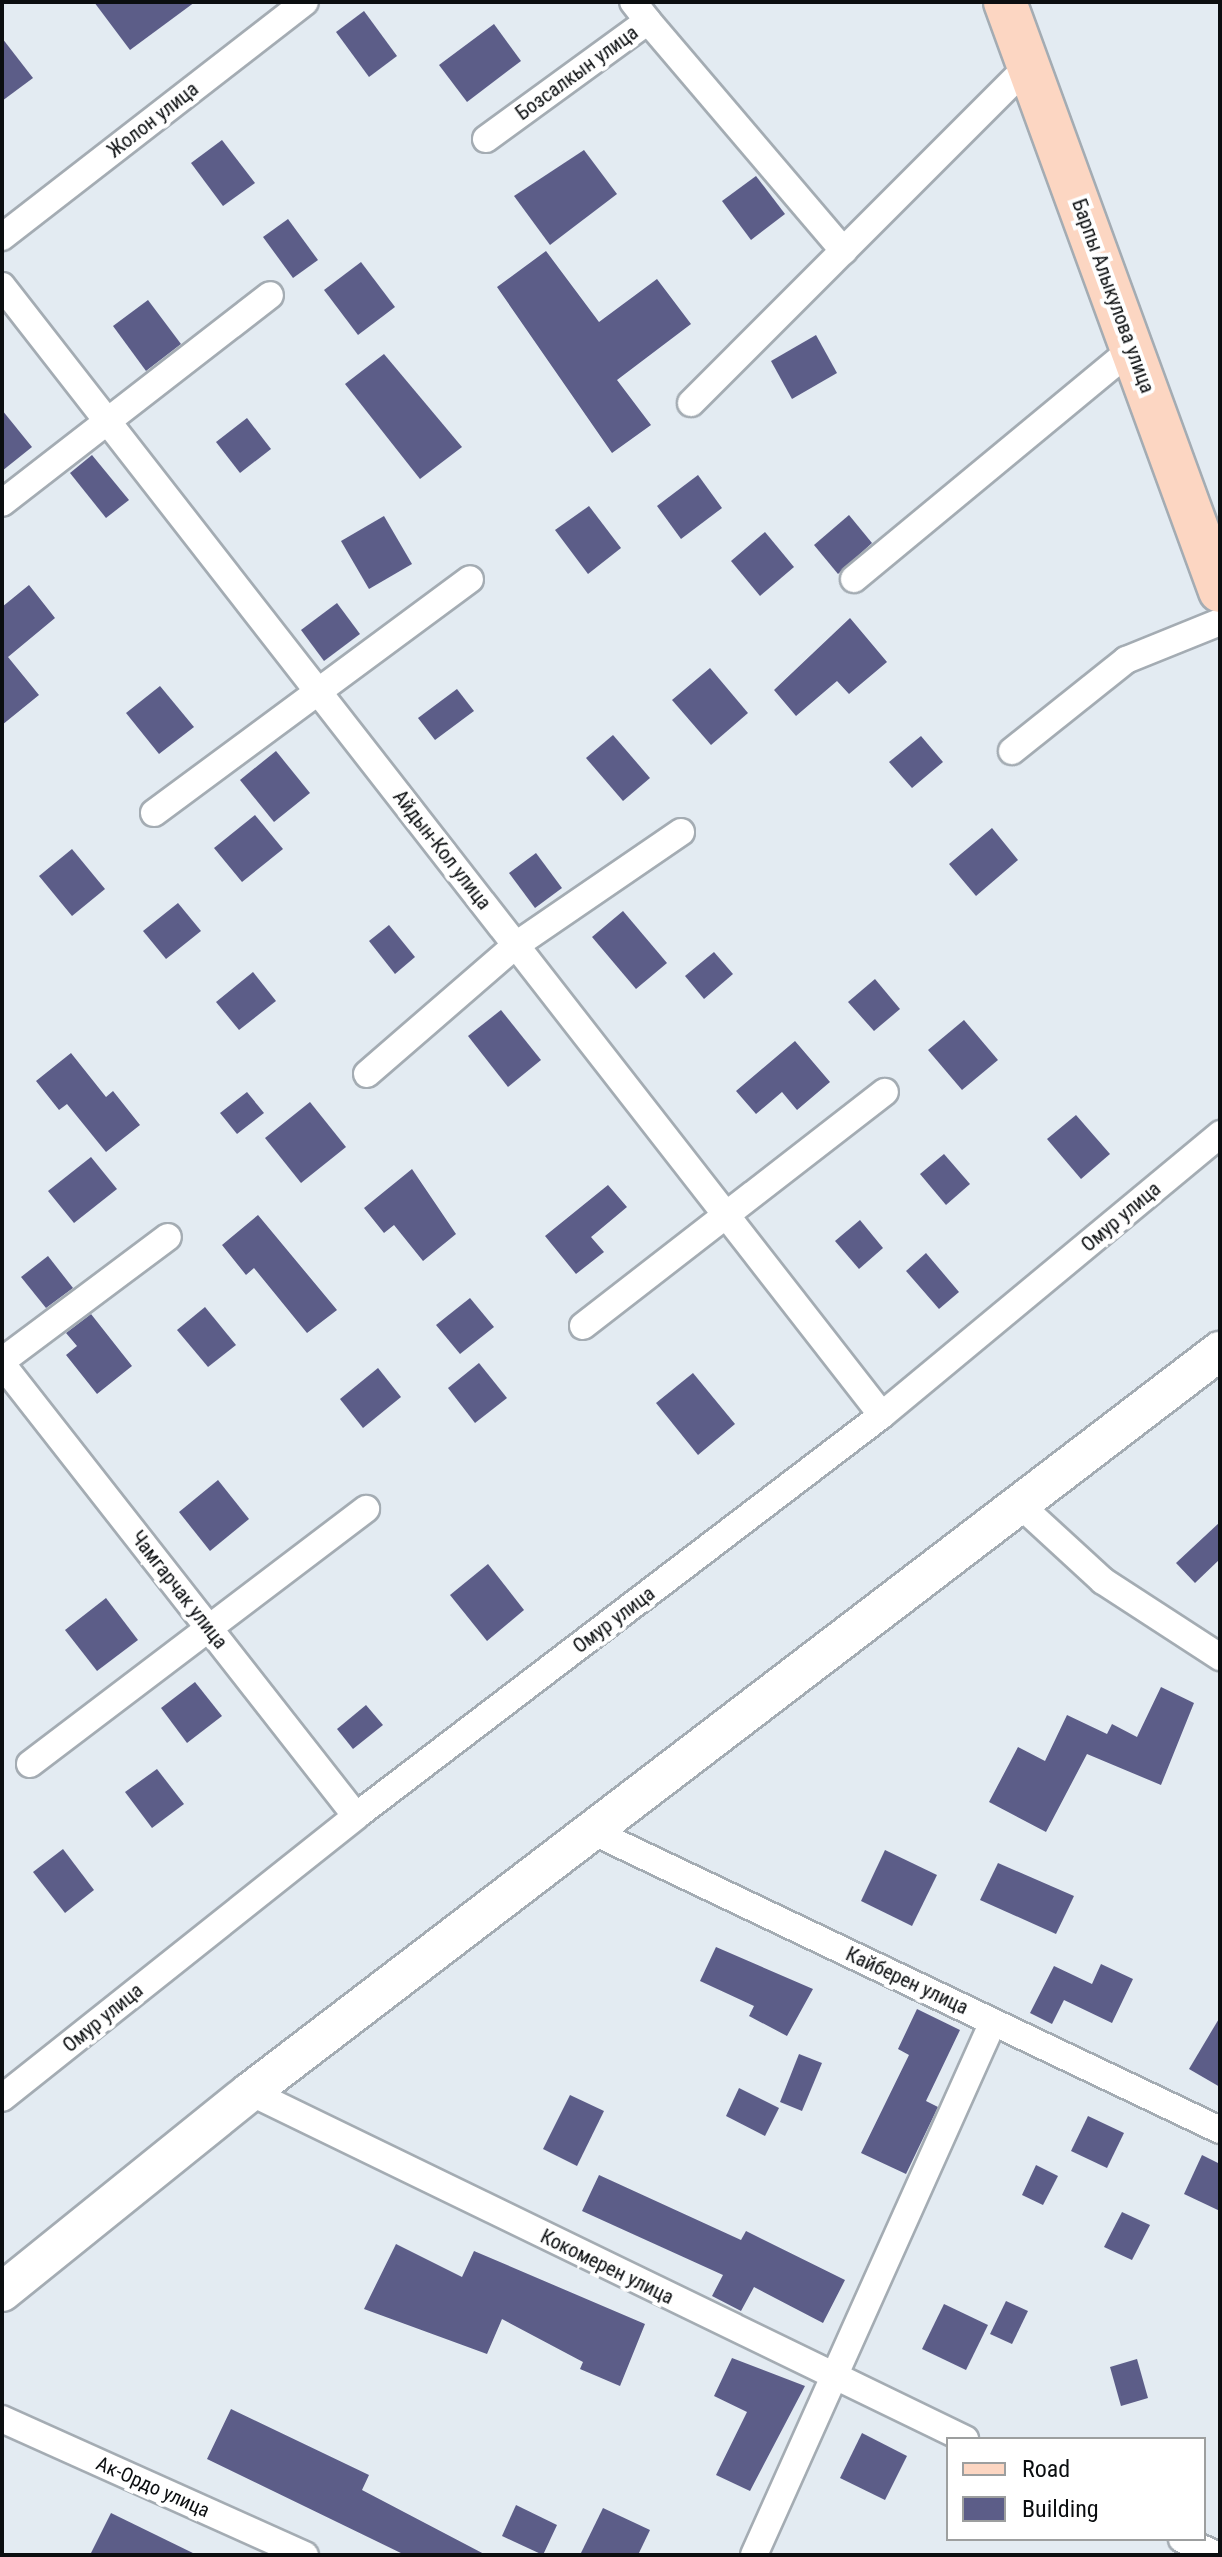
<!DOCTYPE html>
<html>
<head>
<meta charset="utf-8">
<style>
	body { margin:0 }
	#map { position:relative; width:1222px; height:2557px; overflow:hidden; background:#e3ebf2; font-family:"Roboto Condensed",sans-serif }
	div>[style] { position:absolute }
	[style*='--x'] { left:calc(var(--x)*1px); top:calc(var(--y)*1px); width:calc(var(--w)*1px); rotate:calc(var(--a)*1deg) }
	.building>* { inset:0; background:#5c5d88 }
	.roads { filter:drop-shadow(2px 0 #a4acb3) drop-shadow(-2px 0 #a4acb3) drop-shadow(0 2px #a4acb3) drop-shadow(0 -2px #a4acb3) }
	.street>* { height:26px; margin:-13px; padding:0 13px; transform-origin:13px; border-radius:13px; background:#fff }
	.secondary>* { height:38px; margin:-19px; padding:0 19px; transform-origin:19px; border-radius:19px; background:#fff }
	.primary>* { height:42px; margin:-21px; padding:0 21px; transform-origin:21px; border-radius:21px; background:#fcd6c2 }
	span { translate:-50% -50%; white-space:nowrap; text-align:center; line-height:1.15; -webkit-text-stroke:8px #fff; paint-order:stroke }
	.street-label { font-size:20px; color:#0b0e10 }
	.frame { position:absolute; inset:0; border:4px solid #0b0e10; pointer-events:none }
	.legend { position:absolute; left:946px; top:2437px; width:260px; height:104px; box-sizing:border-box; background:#fff; border:2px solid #9d9f9f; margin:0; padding:10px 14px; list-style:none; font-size:24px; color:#0b0e10 }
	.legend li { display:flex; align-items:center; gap:16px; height:40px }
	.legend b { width:40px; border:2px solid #9d9f9f }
</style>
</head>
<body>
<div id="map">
	<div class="building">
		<i style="clip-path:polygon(94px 2px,195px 2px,130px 50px)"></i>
		<i style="clip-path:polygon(364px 11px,397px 56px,369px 77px,336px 32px)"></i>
		<i style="clip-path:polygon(494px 24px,521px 61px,467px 102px,439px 65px)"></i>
		<i style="clip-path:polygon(2px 38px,33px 78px,2px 101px)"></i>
		<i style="clip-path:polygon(222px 140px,255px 183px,223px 206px,191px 163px)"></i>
		<i style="clip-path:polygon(584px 150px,617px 194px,550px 245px,514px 196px)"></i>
		<i style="clip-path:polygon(756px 176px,785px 214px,751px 240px,722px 201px)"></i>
		<i style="clip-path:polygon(288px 219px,318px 260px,293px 278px,263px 237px)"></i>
		<i style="clip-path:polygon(546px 251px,599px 322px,657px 279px,691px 324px,617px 380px,651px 425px,612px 453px,497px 287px)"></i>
		<i style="clip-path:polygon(361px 262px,395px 307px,358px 335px,324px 290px)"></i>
		<i style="clip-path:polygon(148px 300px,181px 344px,146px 371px,113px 326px)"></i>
		<i style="clip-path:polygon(816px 335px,837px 373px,792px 399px,771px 361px)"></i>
		<i style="clip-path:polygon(384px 354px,462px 447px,420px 479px,345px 384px)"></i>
		<i style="clip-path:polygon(2px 410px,32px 447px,2px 471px)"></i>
		<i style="clip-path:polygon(247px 418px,271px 449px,240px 473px,216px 442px)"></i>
		<i style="clip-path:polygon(92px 455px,129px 500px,106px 518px,70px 473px)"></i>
		<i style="clip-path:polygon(698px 475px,722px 508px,681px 539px,657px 506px)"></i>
		<i style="clip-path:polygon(589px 506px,621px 548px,588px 574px,555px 530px)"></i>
		<i style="clip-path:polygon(849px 515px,872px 543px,838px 574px,814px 545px)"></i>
		<i style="clip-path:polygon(384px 516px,412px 564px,369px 589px,341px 541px)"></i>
		<i style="clip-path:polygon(765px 532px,794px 567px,760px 596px,731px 561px)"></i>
		<i style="clip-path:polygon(29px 585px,55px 618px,8px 657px,39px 695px,2px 725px,2px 607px)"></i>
		<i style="clip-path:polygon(337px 603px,360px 634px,324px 661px,301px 630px)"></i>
		<i style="clip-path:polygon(850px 618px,887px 662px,849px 694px,837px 681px,796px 716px,774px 690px)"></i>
		<i style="clip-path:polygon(710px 668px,748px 713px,711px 745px,672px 700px)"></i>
		<i style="clip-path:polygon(160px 686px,194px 727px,159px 754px,126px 713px)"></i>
		<i style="clip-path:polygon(457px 689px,474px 711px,435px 740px,418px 718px)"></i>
		<i style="clip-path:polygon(613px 735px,650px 778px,623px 801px,586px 758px)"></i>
		<i style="clip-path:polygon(921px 736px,943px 762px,912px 788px,889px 762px)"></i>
		<i style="clip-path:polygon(276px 751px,310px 793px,274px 822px,240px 780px)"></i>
		<i style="clip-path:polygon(255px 815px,283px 849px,242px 882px,214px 848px)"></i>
		<i style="clip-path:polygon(992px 828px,1018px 860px,976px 896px,949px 864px)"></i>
		<i style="clip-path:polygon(72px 849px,105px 889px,72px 916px,39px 876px)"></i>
		<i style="clip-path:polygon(536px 853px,562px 888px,535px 908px,509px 873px)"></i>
		<i style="clip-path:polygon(178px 903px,201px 931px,166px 959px,143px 931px)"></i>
		<i style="clip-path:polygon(623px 911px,667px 963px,636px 989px,592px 937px)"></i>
		<i style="clip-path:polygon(389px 925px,415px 957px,395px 974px,369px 941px)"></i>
		<i style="clip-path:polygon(714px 952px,733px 974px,704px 999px,685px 976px)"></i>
		<i style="clip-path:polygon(253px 972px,276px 1001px,239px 1030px,216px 1002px)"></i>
		<i style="clip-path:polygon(875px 979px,900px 1009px,874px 1031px,848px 1002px)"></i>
		<i style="clip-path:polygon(501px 1010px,541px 1060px,508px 1087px,468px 1036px)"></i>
		<i style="clip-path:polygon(964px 1020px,998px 1060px,962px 1090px,928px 1050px)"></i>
		<i style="clip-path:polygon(795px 1041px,830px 1082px,797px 1110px,782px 1092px,756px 1114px,736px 1091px)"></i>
		<i style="clip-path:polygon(71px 1053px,106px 1097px,113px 1091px,140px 1125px,106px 1152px,67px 1104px,59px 1110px,36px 1081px)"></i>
		<i style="clip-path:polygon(247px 1092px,264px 1113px,237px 1134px,220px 1113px)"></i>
		<i style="clip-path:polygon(310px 1102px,346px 1147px,301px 1183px,265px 1138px)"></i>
		<i style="clip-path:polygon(1076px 1115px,1110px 1154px,1081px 1179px,1047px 1139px)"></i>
		<i style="clip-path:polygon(944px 1154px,970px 1184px,946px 1205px,920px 1174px)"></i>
		<i style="clip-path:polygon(91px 1157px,117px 1189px,74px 1223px,48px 1191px)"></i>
		<i style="clip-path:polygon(412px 1169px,456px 1234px,423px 1261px,394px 1225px,384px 1233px,364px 1208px)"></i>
		<i style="clip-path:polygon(608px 1185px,627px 1207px,591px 1237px,604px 1252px,576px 1274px,545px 1236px)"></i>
		<i style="clip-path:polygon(258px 1215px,337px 1310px,307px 1333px,254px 1268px,246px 1275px,222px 1245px)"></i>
		<i style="clip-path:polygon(860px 1220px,883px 1248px,859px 1269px,835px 1241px)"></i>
		<i style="clip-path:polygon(926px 1253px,959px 1292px,939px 1309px,906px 1271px)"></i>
		<i style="clip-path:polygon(48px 1256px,73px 1288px,46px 1308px,21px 1277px)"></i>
		<i style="clip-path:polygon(470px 1298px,494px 1327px,460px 1354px,436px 1325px)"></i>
		<i style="clip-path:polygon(205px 1307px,236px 1345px,208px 1367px,177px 1330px)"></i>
		<i style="clip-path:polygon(91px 1314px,132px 1366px,97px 1394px,66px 1355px,77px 1346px,66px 1333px)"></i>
		<i style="clip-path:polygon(479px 1363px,507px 1398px,475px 1423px,448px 1388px)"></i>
		<i style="clip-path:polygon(378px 1368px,401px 1397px,363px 1428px,340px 1399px)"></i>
		<i style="clip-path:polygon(693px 1373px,735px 1424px,698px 1455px,656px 1403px)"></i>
		<i style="clip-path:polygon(218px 1480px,249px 1519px,210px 1551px,179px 1512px)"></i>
		<i style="clip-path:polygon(1220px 1522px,1220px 1559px,1195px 1583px,1176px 1563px)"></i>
		<i style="clip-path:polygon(488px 1564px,524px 1610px,487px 1641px,450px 1595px)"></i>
		<i style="clip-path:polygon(106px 1598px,138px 1640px,97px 1671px,65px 1630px)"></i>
		<i style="clip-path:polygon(195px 1682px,222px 1716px,187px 1743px,161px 1708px)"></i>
		<i style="clip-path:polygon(1161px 1687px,1194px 1703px,1161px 1785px,1087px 1754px,1046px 1832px,989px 1802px,1018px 1747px,1045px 1761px,1067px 1715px,1107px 1734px,1112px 1724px,1137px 1737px)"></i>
		<i style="clip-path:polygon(366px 1705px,383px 1725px,353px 1749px,337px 1729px)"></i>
		<i style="clip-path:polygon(157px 1769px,184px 1804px,152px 1828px,125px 1792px)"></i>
		<i style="clip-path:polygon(63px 1849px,94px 1890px,65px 1913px,33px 1872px)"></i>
		<i style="clip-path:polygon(885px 1850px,937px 1875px,912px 1926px,861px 1901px)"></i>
		<i style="clip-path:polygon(998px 1863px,1074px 1896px,1056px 1934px,980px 1900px)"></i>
		<i style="clip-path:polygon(716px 1947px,813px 1989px,787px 2036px,749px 2016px,754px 2006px,700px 1981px)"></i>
		<i style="clip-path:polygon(1101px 1964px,1133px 1979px,1112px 2023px,1064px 2000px,1052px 2024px,1030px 2013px,1054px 1966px,1092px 1984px)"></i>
		<i style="clip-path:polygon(917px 2009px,960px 2030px,926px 2101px,938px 2107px,906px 2174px,861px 2153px,909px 2055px,898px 2049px)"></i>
		<i style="clip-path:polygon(1220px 2017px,1220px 2087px,1189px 2069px)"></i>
		<i style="clip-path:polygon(799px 2054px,822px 2063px,802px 2111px,780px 2102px)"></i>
		<i style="clip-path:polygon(739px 2088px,779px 2108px,765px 2136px,726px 2116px)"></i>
		<i style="clip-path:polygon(570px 2095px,604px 2111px,577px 2166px,543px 2149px)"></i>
		<i style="clip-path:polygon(1088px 2116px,1124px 2133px,1107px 2168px,1071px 2151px)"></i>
		<i style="clip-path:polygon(1202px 2155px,1220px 2164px,1220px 2211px,1184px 2194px)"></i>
		<i style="clip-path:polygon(1036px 2165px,1058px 2176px,1043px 2205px,1022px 2195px)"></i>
		<i style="clip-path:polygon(599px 2175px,741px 2240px,746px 2231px,845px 2280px,823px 2323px,754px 2287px,741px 2311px,712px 2296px,723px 2275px,582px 2211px)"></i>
		<i style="clip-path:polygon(1122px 2212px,1150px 2225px,1132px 2260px,1104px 2247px)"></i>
		<i style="clip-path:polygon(396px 2244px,462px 2277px,474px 2251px,645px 2324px,620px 2386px,580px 2369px,583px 2362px,502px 2319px,487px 2354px,364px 2309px)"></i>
		<i style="clip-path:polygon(1006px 2301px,1028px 2311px,1012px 2344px,990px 2334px)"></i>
		<i style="clip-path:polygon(944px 2304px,988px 2325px,966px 2370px,922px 2349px)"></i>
		<i style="clip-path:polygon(732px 2358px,805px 2386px,750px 2491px,716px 2475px,747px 2412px,714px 2396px)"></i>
		<i style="clip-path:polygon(1137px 2359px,1148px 2398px,1121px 2406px,1110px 2367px)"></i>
		<i style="clip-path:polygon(231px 2409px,369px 2475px,362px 2490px,486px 2555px,405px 2555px,207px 2459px)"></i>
		<i style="clip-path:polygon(862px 2433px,907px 2456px,885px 2500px,840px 2478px)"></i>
		<i style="clip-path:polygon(516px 2505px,557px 2525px,543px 2555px,502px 2536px)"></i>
		<i style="clip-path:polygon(603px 2508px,650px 2530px,638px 2555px,580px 2555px)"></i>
		<i style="clip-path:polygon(111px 2513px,197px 2555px,90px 2555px)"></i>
	</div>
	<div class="roads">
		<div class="street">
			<i style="--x:648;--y:21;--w:302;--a:49.6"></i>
			<i style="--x:486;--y:139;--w:200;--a:-36.1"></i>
			<i style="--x:648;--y:21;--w:24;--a:-128"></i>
			<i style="--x:2;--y:237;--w:383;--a:-37.8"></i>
			<i style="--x:2;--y:286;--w:1431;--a:52.07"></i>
			<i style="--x:691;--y:403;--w:477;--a:-45"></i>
			<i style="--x:2;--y:503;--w:339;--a:-37.8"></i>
			<i style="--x:854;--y:579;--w:361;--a:-39.6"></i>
			<i style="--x:1012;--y:751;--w:146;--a:-38.6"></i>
			<i style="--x:1126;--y:660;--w:101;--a:-22"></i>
			<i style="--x:154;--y:813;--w:393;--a:-36.5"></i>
			<i style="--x:367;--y:1074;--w:197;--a:-40.9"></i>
			<i style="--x:516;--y:945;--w:200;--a:-34.4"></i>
			<i style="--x:583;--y:1326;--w:382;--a:-37.8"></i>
			<i style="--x:2;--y:1361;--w:207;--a:-36.8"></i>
			<i style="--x:2;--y:1364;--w:574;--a:51.93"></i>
			<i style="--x:1016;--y:1501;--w:118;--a:42.6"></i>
			<i style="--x:1103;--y:1581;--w:140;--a:33"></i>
			<i style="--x:30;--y:1764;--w:422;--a:-37.2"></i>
			<i style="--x:594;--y:1832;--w:693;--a:25.46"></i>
			<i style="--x:250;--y:2092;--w:795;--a:25.89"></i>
			<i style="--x:2;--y:2098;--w:453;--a:-38.5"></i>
			<i style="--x:356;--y:1816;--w:661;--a:-37.32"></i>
			<i style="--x:882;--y:1415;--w:440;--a:-39.7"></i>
			<i style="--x:2;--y:2419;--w:332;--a:24.2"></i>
			<i style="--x:1182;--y:2539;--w:38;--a:25"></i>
			<i style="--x:754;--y:2555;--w:584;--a:-65.85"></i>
		</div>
		<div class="secondary">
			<i style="--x:2;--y:2292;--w:319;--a:-38.9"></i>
			<i style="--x:250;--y:2092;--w:1221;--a:-37.38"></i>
		</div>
		<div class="primary">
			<i style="--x:1005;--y:2;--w:627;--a:69.95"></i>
		</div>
	</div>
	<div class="street-label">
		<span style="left:577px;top:73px;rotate:-36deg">Бозсалкын улица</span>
		<span style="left:153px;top:120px;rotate:-38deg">Жолон улица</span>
		<span style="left:1113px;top:296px;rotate:70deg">Барпы Алыкулова улица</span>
		<span style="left:442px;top:850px;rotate:52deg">Айдын-Кол улица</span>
		<span style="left:1121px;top:1217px;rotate:-40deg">Омур улица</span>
		<span style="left:179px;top:1590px;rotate:52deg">Чамгарчак улица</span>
		<span style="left:614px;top:1620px;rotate:-37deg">Омур улица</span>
		<span style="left:907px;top:1981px;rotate:25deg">Кайберен улица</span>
		<span style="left:103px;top:2018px;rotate:-39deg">Омур улица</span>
		<span style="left:607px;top:2267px;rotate:26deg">Кокомерен улица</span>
		<span style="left:153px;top:2487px;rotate:24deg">Ак-Ордо улица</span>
	</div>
	<div class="frame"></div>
	<ul class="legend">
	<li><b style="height:10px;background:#fcd6c2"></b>Road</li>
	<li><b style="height:22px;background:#5c5d88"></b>Building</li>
	</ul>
</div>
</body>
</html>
